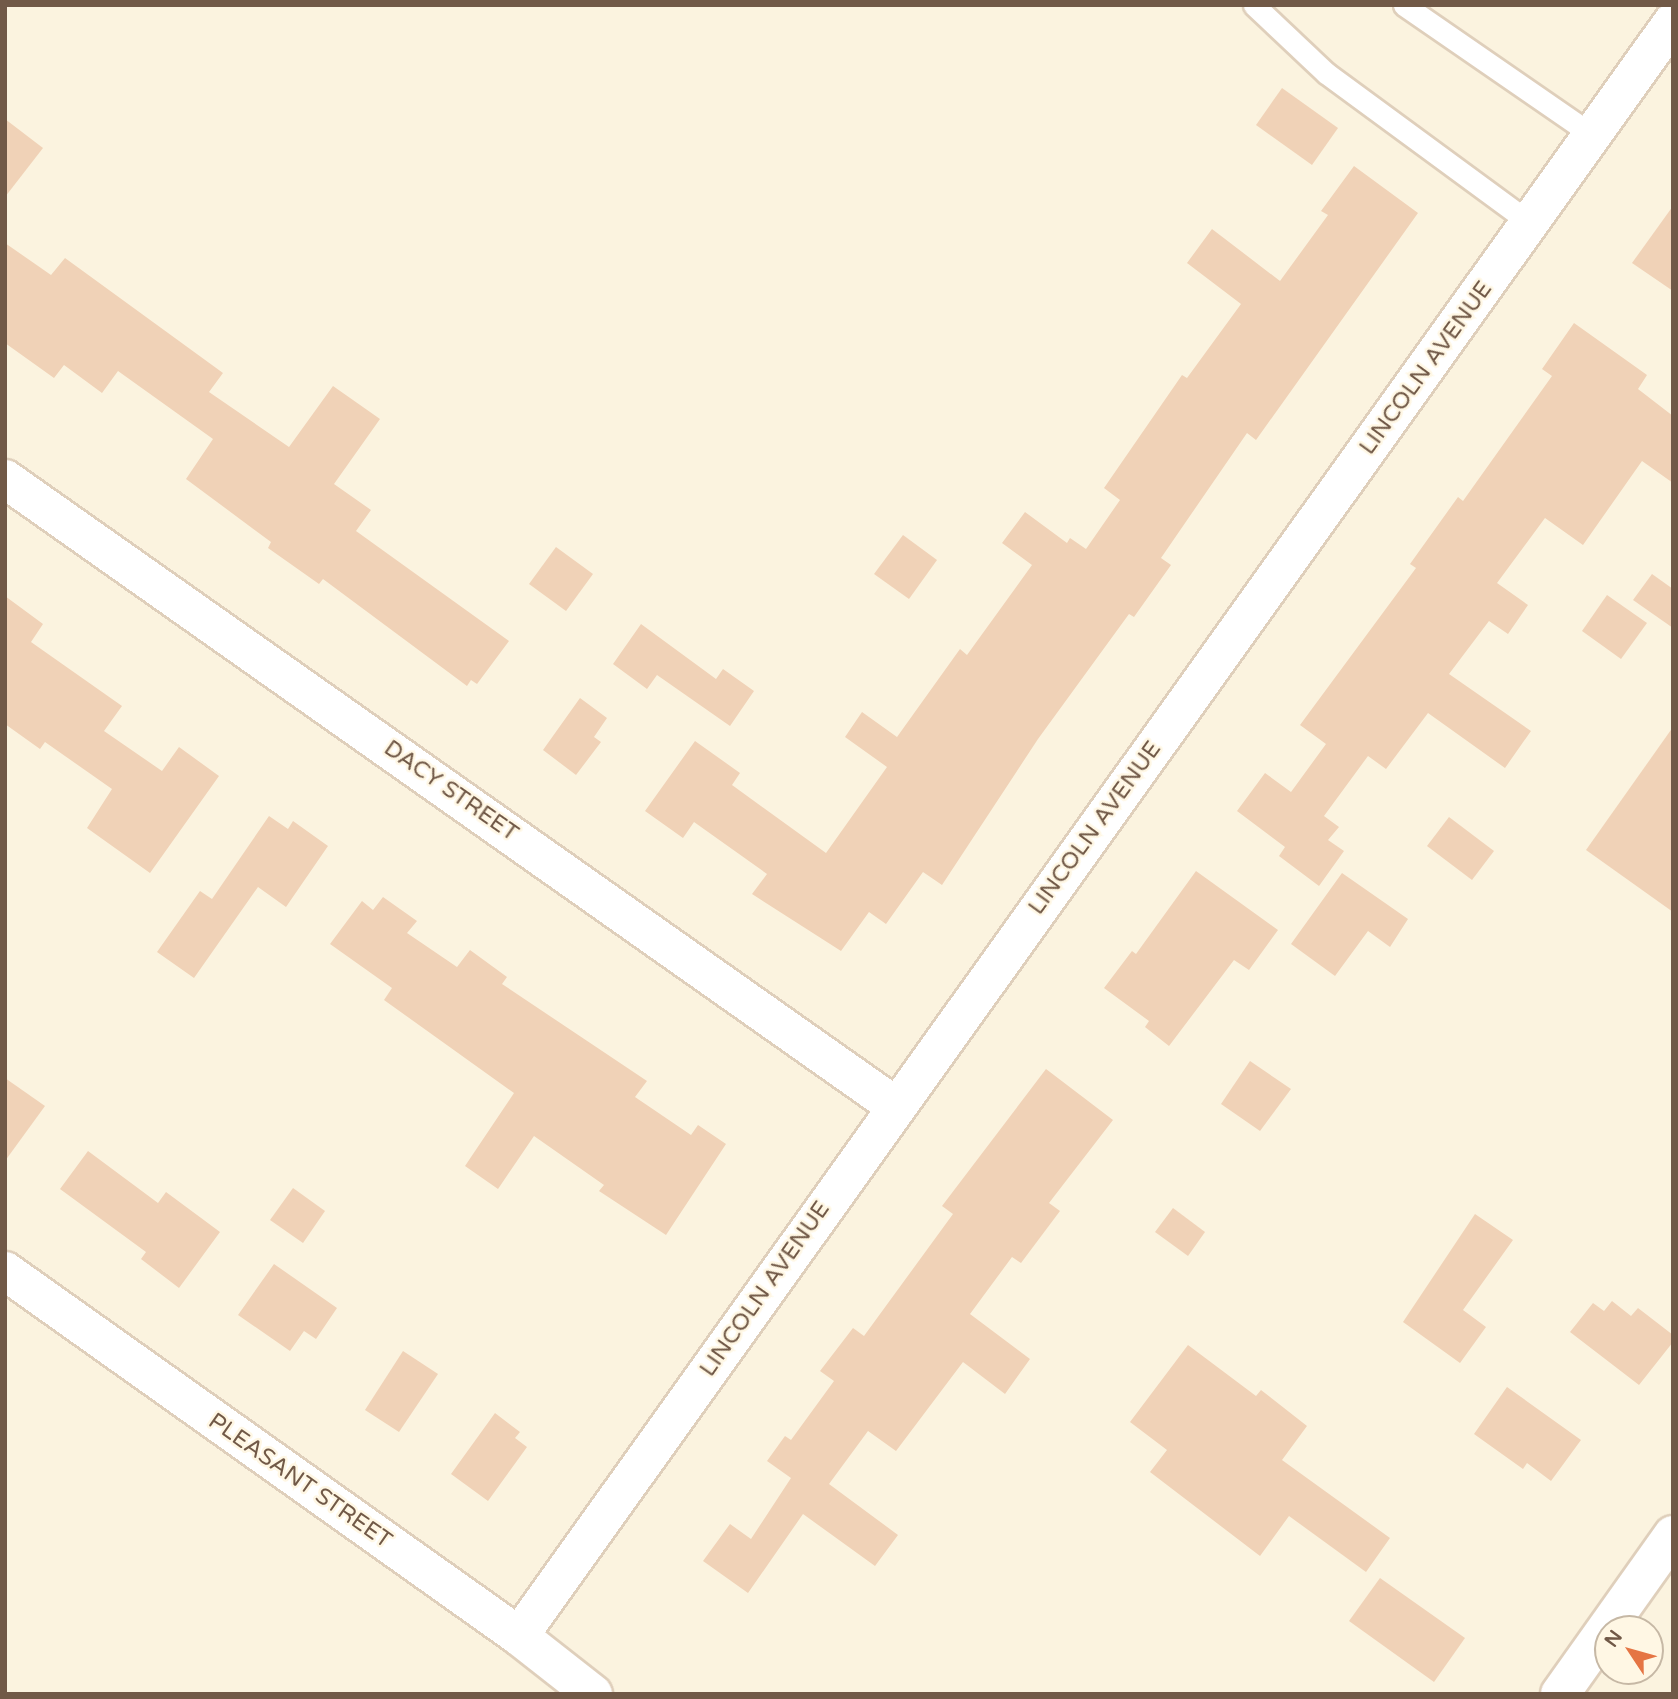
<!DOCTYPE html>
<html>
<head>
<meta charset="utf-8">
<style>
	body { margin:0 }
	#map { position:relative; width:1678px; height:1699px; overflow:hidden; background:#fbf3df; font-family:"Varela Round",sans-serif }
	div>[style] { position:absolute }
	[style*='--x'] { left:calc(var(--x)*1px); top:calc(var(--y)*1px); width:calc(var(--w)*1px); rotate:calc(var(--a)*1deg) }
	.building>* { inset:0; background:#f0d2b7 }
	.roads { filter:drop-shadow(2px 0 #dfcfbb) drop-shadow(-2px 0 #dfcfbb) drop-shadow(0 2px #dfcfbb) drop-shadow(0 -2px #dfcfbb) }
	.lane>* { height:21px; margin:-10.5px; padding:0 10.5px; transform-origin:10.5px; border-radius:10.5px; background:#fff }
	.street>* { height:38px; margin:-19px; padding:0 19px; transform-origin:19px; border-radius:19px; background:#fff }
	span { translate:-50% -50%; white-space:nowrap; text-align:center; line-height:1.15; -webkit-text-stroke:5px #fff7e4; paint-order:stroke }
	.street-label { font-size:23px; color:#715947 }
	.frame { position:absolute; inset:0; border:7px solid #715947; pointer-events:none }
	.north { position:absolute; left:1594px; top:1615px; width:70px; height:70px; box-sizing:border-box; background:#fff7e4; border:2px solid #c6b8a5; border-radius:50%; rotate:306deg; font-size:19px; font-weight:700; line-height:28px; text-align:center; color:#715947 }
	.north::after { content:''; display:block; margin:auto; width:24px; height:32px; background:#e57544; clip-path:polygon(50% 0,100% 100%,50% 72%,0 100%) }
</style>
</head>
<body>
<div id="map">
	<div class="building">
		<i style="clip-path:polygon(1282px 88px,1338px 128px,1312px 165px,1256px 125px)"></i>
		<i style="clip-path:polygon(5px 119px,43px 148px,5px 197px)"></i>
		<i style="clip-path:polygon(1354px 166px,1418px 213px,1256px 440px,1247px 433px,1161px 558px,1171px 565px,1134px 617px,1129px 614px,1038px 739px,942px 885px,923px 872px,886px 924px,869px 912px,841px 951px,752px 894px,767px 874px,694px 822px,683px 838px,645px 811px,695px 741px,740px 773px,732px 785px,826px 853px,887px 767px,845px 737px,862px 712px,897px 737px,960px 649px,967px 655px,1032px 565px,1002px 543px,1025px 512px,1067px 543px,1070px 538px,1086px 549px,1120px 500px,1104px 488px,1182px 375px,1187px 378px,1241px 304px,1187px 263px,1212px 229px,1280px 281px,1328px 215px,1321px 211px)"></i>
		<i style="clip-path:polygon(1673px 206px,1673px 291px,1632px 263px)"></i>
		<i style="clip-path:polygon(5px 243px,51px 275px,65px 258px,223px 373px,209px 392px,289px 447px,333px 386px,380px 419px,334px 484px,371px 510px,356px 531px,509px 641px,477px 684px,471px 680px,467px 686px,323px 579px,319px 584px,268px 548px,271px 542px,186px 479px,213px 439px,118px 371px,102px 393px,64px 365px,54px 378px,5px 343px)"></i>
		<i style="clip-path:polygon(1574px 323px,1647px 375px,1638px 389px,1673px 416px,1673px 483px,1642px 461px,1583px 545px,1545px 518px,1497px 583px,1528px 605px,1508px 634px,1489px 621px,1449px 674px,1531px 731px,1505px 768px,1428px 713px,1386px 769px,1368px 756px,1324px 816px,1339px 827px,1328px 840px,1344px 851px,1319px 886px,1279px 856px,1285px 847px,1237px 811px,1265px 773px,1291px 792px,1326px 744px,1300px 725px,1416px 568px,1410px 564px,1458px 497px,1463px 501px,1552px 376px,1542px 369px)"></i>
		<i style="clip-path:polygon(903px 535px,937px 560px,909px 599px,874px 574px)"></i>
		<i style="clip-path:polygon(556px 547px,593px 574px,566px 611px,529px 584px)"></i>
		<i style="clip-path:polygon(1652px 574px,1673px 589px,1673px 628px,1633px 600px)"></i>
		<i style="clip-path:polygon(1607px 595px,1647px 623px,1621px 659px,1582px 631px)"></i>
		<i style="clip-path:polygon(5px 596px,43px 624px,31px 642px,122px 706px,104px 731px,162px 771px,179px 747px,219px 776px,150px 873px,87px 828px,112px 789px,45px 742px,40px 749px,5px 724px)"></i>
		<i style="clip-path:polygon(641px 624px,716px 679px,723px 669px,754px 691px,730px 726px,657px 675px,647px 689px,613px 664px)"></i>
		<i style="clip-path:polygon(580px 698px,607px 718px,594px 737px,601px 742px,576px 775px,543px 750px)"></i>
		<i style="clip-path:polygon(1673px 727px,1673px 912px,1586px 850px)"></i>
		<i style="clip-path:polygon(269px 816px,288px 829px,293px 821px,328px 846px,286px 907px,258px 887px,194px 978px,157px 952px,200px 891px,212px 899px)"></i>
		<i style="clip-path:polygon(1449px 817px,1494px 851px,1472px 880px,1427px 846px)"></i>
		<i style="clip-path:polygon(1196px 871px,1278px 930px,1249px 970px,1234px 960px,1169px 1046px,1145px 1027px,1149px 1021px,1104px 988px,1132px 951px,1136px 954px)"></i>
		<i style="clip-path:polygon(1342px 873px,1408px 919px,1390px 947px,1368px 931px,1335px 976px,1291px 944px)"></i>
		<i style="clip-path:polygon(383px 897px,417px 921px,407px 933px,457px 967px,470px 950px,507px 977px,502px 984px,647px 1081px,635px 1097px,691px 1135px,698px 1125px,726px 1144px,666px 1235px,599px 1191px,604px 1185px,534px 1136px,498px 1189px,465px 1166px,514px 1093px,384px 1000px,392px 988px,330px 944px,362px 901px,373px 910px)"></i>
		<i style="clip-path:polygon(1250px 1061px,1291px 1089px,1260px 1131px,1221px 1104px)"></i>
		<i style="clip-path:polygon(1046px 1069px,1113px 1120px,1049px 1203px,1060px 1211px,1021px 1263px,1012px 1257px,970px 1314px,1030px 1359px,1005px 1394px,963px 1362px,896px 1451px,868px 1431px,829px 1484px,898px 1535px,875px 1566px,803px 1514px,748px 1593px,703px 1561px,730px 1524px,751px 1539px,791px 1478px,767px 1461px,785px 1436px,791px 1440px,834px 1381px,820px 1371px,853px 1328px,864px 1336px,953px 1214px,942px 1206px)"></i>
		<i style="clip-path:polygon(5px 1078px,45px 1106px,5px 1161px)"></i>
		<i style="clip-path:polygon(88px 1151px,158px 1203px,166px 1192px,220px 1232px,179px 1288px,141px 1259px,146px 1252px,60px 1189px)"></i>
		<i style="clip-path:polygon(293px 1188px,325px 1211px,303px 1243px,270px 1220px)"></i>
		<i style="clip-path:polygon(1173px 1208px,1205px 1232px,1188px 1256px,1155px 1232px)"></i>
		<i style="clip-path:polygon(1475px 1214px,1513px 1240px,1463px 1310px,1486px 1327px,1460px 1363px,1403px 1322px)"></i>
		<i style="clip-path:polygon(274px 1264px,337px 1308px,316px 1339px,304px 1331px,290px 1351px,238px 1315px)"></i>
		<i style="clip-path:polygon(1612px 1301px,1631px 1316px,1638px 1308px,1673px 1335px,1673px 1342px,1639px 1385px,1570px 1332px,1593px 1303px,1604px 1311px)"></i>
		<i style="clip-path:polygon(1188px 1345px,1256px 1396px,1261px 1390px,1307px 1426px,1282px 1460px,1390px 1538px,1366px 1572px,1289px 1516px,1260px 1556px,1150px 1472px,1167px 1450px,1130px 1422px)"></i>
		<i style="clip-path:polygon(403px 1351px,438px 1374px,399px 1432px,365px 1410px)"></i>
		<i style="clip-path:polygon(1507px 1387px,1581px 1440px,1551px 1481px,1527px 1463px,1523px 1469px,1474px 1434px)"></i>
		<i style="clip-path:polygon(495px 1413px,520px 1432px,515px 1438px,527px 1447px,488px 1501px,451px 1474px)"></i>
		<i style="clip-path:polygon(1380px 1578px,1465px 1638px,1434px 1682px,1349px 1621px)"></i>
	</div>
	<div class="roads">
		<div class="lane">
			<i style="--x:1254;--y:5;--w:99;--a:43.4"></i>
			<i style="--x:1326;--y:73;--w:253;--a:36.3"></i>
			<i style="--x:1404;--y:5;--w:227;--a:34.6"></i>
		</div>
		<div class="street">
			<i style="--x:5;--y:479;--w:1089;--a:35.16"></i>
			<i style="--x:5;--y:1271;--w:630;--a:35.38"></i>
			<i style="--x:519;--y:1636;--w:94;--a:38.1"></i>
			<i style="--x:519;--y:1636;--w:1984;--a:-54.44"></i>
			<i style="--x:1560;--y:1694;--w:195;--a:-54.6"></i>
		</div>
	</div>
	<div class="street-label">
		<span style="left:1426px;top:368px;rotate:-54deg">LINCOLN AVENUE</span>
		<span style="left:451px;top:791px;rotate:35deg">DACY STREET</span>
		<span style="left:1095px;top:828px;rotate:-54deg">LINCOLN AVENUE</span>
		<span style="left:765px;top:1289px;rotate:-55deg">LINCOLN AVENUE</span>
		<span style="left:300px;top:1481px;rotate:35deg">PLEASANT STREET</span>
	</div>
	<div class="frame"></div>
	<div class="north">N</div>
</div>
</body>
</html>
